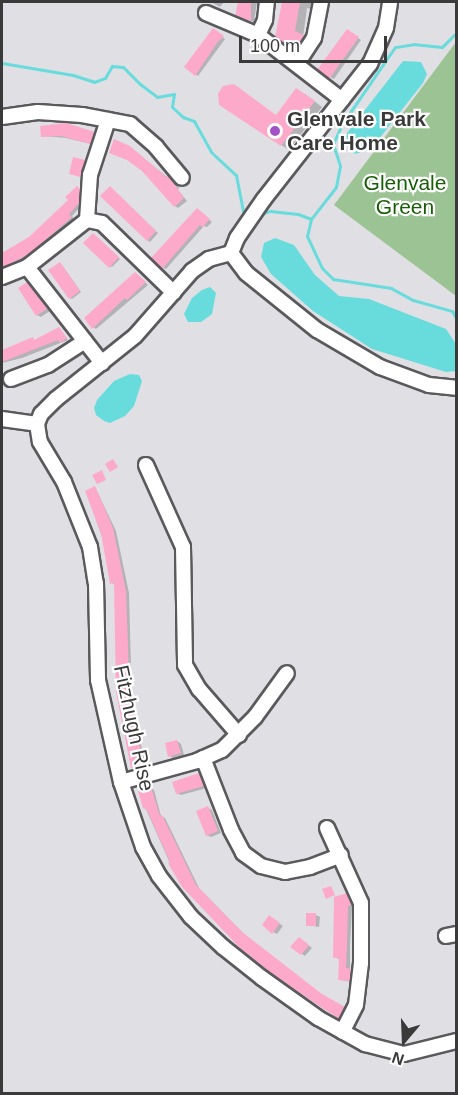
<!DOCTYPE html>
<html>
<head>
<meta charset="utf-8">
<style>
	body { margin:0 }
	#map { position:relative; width:458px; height:1095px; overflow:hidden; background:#e0dfe3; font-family:Arial,sans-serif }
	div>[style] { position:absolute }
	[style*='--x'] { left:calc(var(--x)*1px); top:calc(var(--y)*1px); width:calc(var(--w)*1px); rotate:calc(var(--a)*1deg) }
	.green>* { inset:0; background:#9bc393 }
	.water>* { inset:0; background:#68dcdd }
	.shadow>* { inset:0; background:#0003 }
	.stream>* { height:3px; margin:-1.5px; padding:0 1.5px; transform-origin:1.5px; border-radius:1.5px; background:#68dcdd }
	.building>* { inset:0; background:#fdaaca }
	.roads { filter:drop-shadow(2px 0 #5a5a5d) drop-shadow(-2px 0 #5a5a5d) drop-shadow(0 2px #5a5a5d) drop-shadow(0 -2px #5a5a5d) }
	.minor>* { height:14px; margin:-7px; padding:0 7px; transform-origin:7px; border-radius:7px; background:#fff }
	.dots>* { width:16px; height:16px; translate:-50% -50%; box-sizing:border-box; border:3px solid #fff; border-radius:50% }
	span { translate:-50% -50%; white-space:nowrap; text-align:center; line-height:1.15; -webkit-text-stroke:4.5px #fff; paint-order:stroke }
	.poi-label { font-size:21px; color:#3a3a3b; font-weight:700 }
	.left { translate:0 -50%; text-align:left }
	.park-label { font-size:21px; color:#165e04 }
	.street-label { font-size:21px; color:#3a3a3b }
	.frame { position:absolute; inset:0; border:3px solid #3a3a3b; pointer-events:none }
	.north { position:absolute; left:374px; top:1011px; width:60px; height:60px; -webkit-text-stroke:4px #fff; paint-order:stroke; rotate:199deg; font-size:16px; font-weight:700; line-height:24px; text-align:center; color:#3a3a3b }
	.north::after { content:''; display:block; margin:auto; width:21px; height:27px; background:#3a3a3b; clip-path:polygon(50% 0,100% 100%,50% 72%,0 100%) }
	.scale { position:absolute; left:239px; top:36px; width:148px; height:27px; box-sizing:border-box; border:3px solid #3a3a3b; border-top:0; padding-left:8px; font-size:18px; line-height:21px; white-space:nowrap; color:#3a3a3b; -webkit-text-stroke:4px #fff; paint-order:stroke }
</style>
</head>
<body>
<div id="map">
	<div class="green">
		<i style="clip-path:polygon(456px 42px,456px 296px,334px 205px)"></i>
	</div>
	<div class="water">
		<i style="clip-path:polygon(403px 61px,421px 62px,427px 74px,423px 83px,371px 149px,355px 154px,346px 145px,347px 133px)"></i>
		<i style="clip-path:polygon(275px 238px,294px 245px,315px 275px,339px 296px,369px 299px,446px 329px,456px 344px,456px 371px,446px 372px,372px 349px,313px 311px,271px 274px,261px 257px,264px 243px)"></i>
		<i style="clip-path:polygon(210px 287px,216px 293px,212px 314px,201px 322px,188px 322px,184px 314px,192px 298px,202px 290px)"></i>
		<i style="clip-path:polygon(130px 374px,139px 375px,142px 381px,134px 406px,125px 416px,110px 423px,104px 421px,96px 415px,94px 408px,97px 400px,114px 381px)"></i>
	</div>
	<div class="shadow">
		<i style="clip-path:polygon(211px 2px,224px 2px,220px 7px)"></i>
		<i style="clip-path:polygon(240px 2px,257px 2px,254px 22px,237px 15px)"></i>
		<i style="clip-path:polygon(283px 2px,321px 2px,319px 11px,307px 8px,303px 37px,311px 41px,302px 54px,277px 36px)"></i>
		<i style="clip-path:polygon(213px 30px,225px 39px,198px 76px,186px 67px)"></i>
		<i style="clip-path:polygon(347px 31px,361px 40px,334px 79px,330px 77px)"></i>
		<i style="clip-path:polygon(305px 94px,322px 107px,289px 150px,281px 145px,277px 116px)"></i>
		<i style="clip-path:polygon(94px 133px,98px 136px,95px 145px,66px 138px,43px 136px)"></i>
		<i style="clip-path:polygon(134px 150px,179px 187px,178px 190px,187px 201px,178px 208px,175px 206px,143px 170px)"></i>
		<i style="clip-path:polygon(74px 159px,88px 164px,85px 178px,71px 174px)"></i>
		<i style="clip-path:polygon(77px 188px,83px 192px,82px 205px,72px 216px,75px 220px,33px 255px,6px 269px,2px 267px,2px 253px,30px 238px,71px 200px)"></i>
		<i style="clip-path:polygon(113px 190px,158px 233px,150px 242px,147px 240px)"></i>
		<i style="clip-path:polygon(200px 212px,212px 222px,207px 227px,204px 226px,166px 269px,163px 268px)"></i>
		<i style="clip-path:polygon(95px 236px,120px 259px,112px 267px,110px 266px)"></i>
		<i style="clip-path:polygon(62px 265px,81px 292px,72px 299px,70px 298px)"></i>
		<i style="clip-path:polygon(139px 276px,148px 285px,96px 329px,93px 327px)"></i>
		<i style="clip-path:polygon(27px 284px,50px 311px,41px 317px,37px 315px)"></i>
		<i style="clip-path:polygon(59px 329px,68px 340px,22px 358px,2px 363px,2px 351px,33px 339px,36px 341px)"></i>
		<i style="clip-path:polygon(95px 487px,116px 531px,129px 593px,132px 705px,146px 766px,135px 769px,132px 767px,115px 585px,112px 583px,105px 545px,86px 492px)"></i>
		<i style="clip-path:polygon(177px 741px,181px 744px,184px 755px,173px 758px,170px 756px)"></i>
		<i style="clip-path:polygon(199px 775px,207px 788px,181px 795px,177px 793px)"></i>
		<i style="clip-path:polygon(151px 788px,154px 790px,161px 816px,165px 818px,199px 888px,245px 935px,324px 997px,347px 1010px,342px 1019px,274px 974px,173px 870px,145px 807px)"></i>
		<i style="clip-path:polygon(208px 808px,212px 810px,221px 833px,211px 837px,207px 835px)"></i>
		<i style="clip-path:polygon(347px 895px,355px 907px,352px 908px,350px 945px,350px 969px,354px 972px,353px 982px,340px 980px,341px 960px,334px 957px,335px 896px,336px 898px)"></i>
		<i style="clip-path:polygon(316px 915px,320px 917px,319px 927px,307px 925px)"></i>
		<i style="clip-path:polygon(273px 919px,283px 926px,277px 934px,273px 932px)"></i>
		<i style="clip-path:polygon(303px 941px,312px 948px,305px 956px,302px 954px)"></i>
	</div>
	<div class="stream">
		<i style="--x:456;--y:33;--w:20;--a:135"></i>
		<i style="--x:442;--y:47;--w:27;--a:-174"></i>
		<i style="--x:415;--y:44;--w:20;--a:171"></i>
		<i style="--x:395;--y:47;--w:93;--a:124.5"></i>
		<i style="--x:342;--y:124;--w:22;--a:114"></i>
		<i style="--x:333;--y:144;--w:23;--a:72"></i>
		<i style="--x:340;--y:166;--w:21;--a:101"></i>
		<i style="--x:336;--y:187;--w:41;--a:128"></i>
		<i style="--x:311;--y:219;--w:17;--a:103"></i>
		<i style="--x:307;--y:236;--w:35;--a:65"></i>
		<i style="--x:322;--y:268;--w:16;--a:45"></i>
		<i style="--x:333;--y:279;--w:59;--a:8.8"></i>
		<i style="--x:391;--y:288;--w:25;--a:29"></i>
		<i style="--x:413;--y:300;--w:41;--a:15.8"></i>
		<i style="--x:452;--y:311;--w:8;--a:60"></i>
		<i style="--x:2;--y:63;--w:72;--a:9.6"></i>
		<i style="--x:73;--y:75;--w:22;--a:18"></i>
		<i style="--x:94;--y:82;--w:12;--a:-20"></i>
		<i style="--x:105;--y:78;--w:14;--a:-60"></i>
		<i style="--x:112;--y:66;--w:11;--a:5"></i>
		<i style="--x:123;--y:67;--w:24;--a:45"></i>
		<i style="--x:140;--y:84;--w:21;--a:37"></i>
		<i style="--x:157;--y:97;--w:17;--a:-10"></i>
		<i style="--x:174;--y:94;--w:13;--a:99"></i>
		<i style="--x:172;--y:107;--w:15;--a:42"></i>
		<i style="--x:183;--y:117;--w:12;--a:20"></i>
		<i style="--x:194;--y:121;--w:35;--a:61"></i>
		<i style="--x:211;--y:152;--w:34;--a:43"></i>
		<i style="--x:236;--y:175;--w:37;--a:79"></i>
		<i style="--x:260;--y:214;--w:10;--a:-17"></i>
		<i style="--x:270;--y:211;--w:28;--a:6"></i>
		<i style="--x:298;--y:214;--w:14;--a:21"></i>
	</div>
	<div class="building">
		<i style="clip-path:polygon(238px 2px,251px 2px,251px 21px,235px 16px)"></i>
		<i style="clip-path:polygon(282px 2px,300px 2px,295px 31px,304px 35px,294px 51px,275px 37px)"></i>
		<i style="clip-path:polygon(213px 28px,224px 36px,217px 43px,195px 76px,184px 67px)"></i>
		<i style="clip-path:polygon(347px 29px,359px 37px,329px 79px,317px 70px)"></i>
		<i style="clip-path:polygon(234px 84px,276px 115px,296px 88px,315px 101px,281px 146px,219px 105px,218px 94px,223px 86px)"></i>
		<i style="clip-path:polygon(66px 123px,95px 132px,91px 144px,61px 136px,41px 137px,40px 126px)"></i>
		<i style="clip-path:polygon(114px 139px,130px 146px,166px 177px,168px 175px,184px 198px,174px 207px,142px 171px,127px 160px,109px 153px)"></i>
		<i style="clip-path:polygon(73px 157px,85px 160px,81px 177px,69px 174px)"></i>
		<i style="clip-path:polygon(77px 186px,80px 189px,79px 203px,69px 214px,72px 217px,29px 254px,2px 268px,2px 253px,29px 237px,68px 200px,65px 197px)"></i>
		<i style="clip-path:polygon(110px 186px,156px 231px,147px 241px,100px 196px)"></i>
		<i style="clip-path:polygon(197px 208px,210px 219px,203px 227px,200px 225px,162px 269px,151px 258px)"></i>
		<i style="clip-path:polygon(93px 233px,119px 257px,109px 268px,83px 243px)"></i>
		<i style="clip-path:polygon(60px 262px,80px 291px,69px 299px,48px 270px)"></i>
		<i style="clip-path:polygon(135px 272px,146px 282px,127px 300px,125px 298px,92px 329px,84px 318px)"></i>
		<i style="clip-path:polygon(27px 282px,48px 308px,36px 316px,18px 288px)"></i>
		<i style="clip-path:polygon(59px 327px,67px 338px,60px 343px,58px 340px,2px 362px,2px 350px,33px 337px,34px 340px)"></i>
		<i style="clip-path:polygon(113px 459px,118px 467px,110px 472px,105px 464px)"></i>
		<i style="clip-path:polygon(102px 470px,106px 480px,97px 484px,92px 475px)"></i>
		<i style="clip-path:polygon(95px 486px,113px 528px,126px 591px,130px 702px,144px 764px,131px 768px,116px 692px,114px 583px,110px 584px,101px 533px,85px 491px)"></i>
		<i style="clip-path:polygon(177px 740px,181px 753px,168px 757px,165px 743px)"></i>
		<i style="clip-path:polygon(199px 773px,204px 786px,176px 794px,172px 782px)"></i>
		<i style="clip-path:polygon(151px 787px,160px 816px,162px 815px,196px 885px,242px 932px,322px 994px,345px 1007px,339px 1019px,273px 975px,240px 948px,182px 887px,168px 863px,170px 862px,147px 810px,143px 808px,138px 791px)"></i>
		<i style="clip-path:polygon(208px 806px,218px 831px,206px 836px,196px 811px)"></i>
		<i style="clip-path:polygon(331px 886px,335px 895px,326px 899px,322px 889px)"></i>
		<i style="clip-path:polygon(347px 893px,352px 905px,348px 906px,347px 942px,346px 968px,351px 969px,350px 981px,338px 980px,339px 958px,333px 958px,334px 897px)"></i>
		<i style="clip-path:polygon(306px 913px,316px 913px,316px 926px,306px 926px)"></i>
		<i style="clip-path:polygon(269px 915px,280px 923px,272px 934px,262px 925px)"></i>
		<i style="clip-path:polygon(299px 937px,309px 945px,301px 955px,290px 947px)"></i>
	</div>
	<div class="roads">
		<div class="minor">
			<i style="--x:206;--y:13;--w:56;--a:22.9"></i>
			<i style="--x:258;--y:35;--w:106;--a:37.7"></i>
			<i style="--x:258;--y:35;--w:17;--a:-65"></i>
			<i style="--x:265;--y:20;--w:18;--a:-84"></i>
			<i style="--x:297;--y:64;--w:31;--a:-57"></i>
			<i style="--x:314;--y:38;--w:37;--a:-79"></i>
			<i style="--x:2;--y:117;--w:36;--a:-8"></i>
			<i style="--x:38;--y:112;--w:44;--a:3.9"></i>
			<i style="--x:82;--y:115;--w:49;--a:10.6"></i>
			<i style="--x:130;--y:124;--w:35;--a:41"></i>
			<i style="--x:156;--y:147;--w:40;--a:50"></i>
			<i style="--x:87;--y:220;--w:45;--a:-86.2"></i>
			<i style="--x:90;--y:175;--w:58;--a:-71.9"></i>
			<i style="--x:231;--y:253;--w:23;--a:165"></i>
			<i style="--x:209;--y:259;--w:21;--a:145"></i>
			<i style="--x:192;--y:271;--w:86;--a:131.2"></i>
			<i style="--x:135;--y:336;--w:101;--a:141.4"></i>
			<i style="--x:56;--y:399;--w:21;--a:135"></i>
			<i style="--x:41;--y:414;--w:11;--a:112"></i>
			<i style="--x:37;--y:424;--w:18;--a:81"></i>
			<i style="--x:40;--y:442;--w:47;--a:59"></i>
			<i style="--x:64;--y:482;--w:70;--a:68.2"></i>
			<i style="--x:90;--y:547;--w:36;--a:81"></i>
			<i style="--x:96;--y:583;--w:97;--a:88.8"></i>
			<i style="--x:98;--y:680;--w:105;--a:77.3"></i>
			<i style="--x:121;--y:782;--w:69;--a:71.3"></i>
			<i style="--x:143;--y:847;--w:33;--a:61"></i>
			<i style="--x:159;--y:876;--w:52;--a:52"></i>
			<i style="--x:191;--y:917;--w:44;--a:43.2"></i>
			<i style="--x:223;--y:947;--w:50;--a:38.5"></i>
			<i style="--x:262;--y:978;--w:69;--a:35.5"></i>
			<i style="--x:318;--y:1018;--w:54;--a:29"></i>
			<i style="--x:365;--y:1044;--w:40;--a:14.4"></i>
			<i style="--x:404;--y:1054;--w:54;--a:-14"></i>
			<i style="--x:231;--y:253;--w:16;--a:-68"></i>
			<i style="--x:237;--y:238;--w:47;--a:-55.3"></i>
			<i style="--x:264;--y:199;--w:172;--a:-51.9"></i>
			<i style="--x:370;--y:64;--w:39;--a:-66"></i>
			<i style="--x:386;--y:28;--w:26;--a:-81"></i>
			<i style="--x:231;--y:253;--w:25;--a:53"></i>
			<i style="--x:246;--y:273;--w:91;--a:38.8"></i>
			<i style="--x:317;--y:330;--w:73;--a:30.4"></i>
			<i style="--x:380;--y:367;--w:52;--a:20.2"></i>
			<i style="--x:429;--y:385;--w:27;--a:6"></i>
			<i style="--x:27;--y:267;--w:122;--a:52"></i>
			<i style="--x:2;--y:277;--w:27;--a:-22"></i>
			<i style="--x:27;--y:267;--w:76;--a:-38.1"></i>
			<i style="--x:87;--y:220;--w:15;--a:11"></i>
			<i style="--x:102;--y:223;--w:100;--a:44.2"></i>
			<i style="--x:11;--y:379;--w:40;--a:-21"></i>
			<i style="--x:48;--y:365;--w:44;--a:-33"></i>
			<i style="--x:2;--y:419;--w:35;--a:8"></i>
			<i style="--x:146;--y:465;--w:90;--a:65.7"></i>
			<i style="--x:183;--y:547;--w:118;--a:89"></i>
			<i style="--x:185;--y:665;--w:28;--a:60"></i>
			<i style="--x:199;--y:689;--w:61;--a:49"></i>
			<i style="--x:203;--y:758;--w:77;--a:68.7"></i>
			<i style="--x:231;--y:830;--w:26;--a:62"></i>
			<i style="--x:243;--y:853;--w:22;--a:36"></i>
			<i style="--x:261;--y:866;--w:25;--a:14"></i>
			<i style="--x:285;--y:872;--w:25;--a:-11"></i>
			<i style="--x:310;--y:867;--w:33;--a:-21"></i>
			<i style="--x:121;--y:782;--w:79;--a:-15.4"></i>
			<i style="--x:197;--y:761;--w:27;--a:-24"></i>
			<i style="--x:222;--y:750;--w:47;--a:-45"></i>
			<i style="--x:255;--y:717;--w:54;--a:-54"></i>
			<i style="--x:327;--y:828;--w:82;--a:65.6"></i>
			<i style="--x:361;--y:903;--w:60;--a:90"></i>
			<i style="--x:361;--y:963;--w:42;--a:96.8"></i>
			<i style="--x:356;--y:1005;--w:30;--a:117"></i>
			<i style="--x:446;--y:936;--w:10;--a:-11"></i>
		</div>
	</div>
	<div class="dots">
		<i style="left:275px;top:131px;background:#a054c5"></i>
	</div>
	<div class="poi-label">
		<span class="left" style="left:287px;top:131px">Glenvale Park<br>Care Home</span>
	</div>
	<div class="park-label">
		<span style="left:405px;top:195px">Glenvale<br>Green</span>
	</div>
	<div class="street-label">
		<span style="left:134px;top:728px;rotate:78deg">Fitzhugh Rise</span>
	</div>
	<div class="frame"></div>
	<div class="north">N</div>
	<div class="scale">100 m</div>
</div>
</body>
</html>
